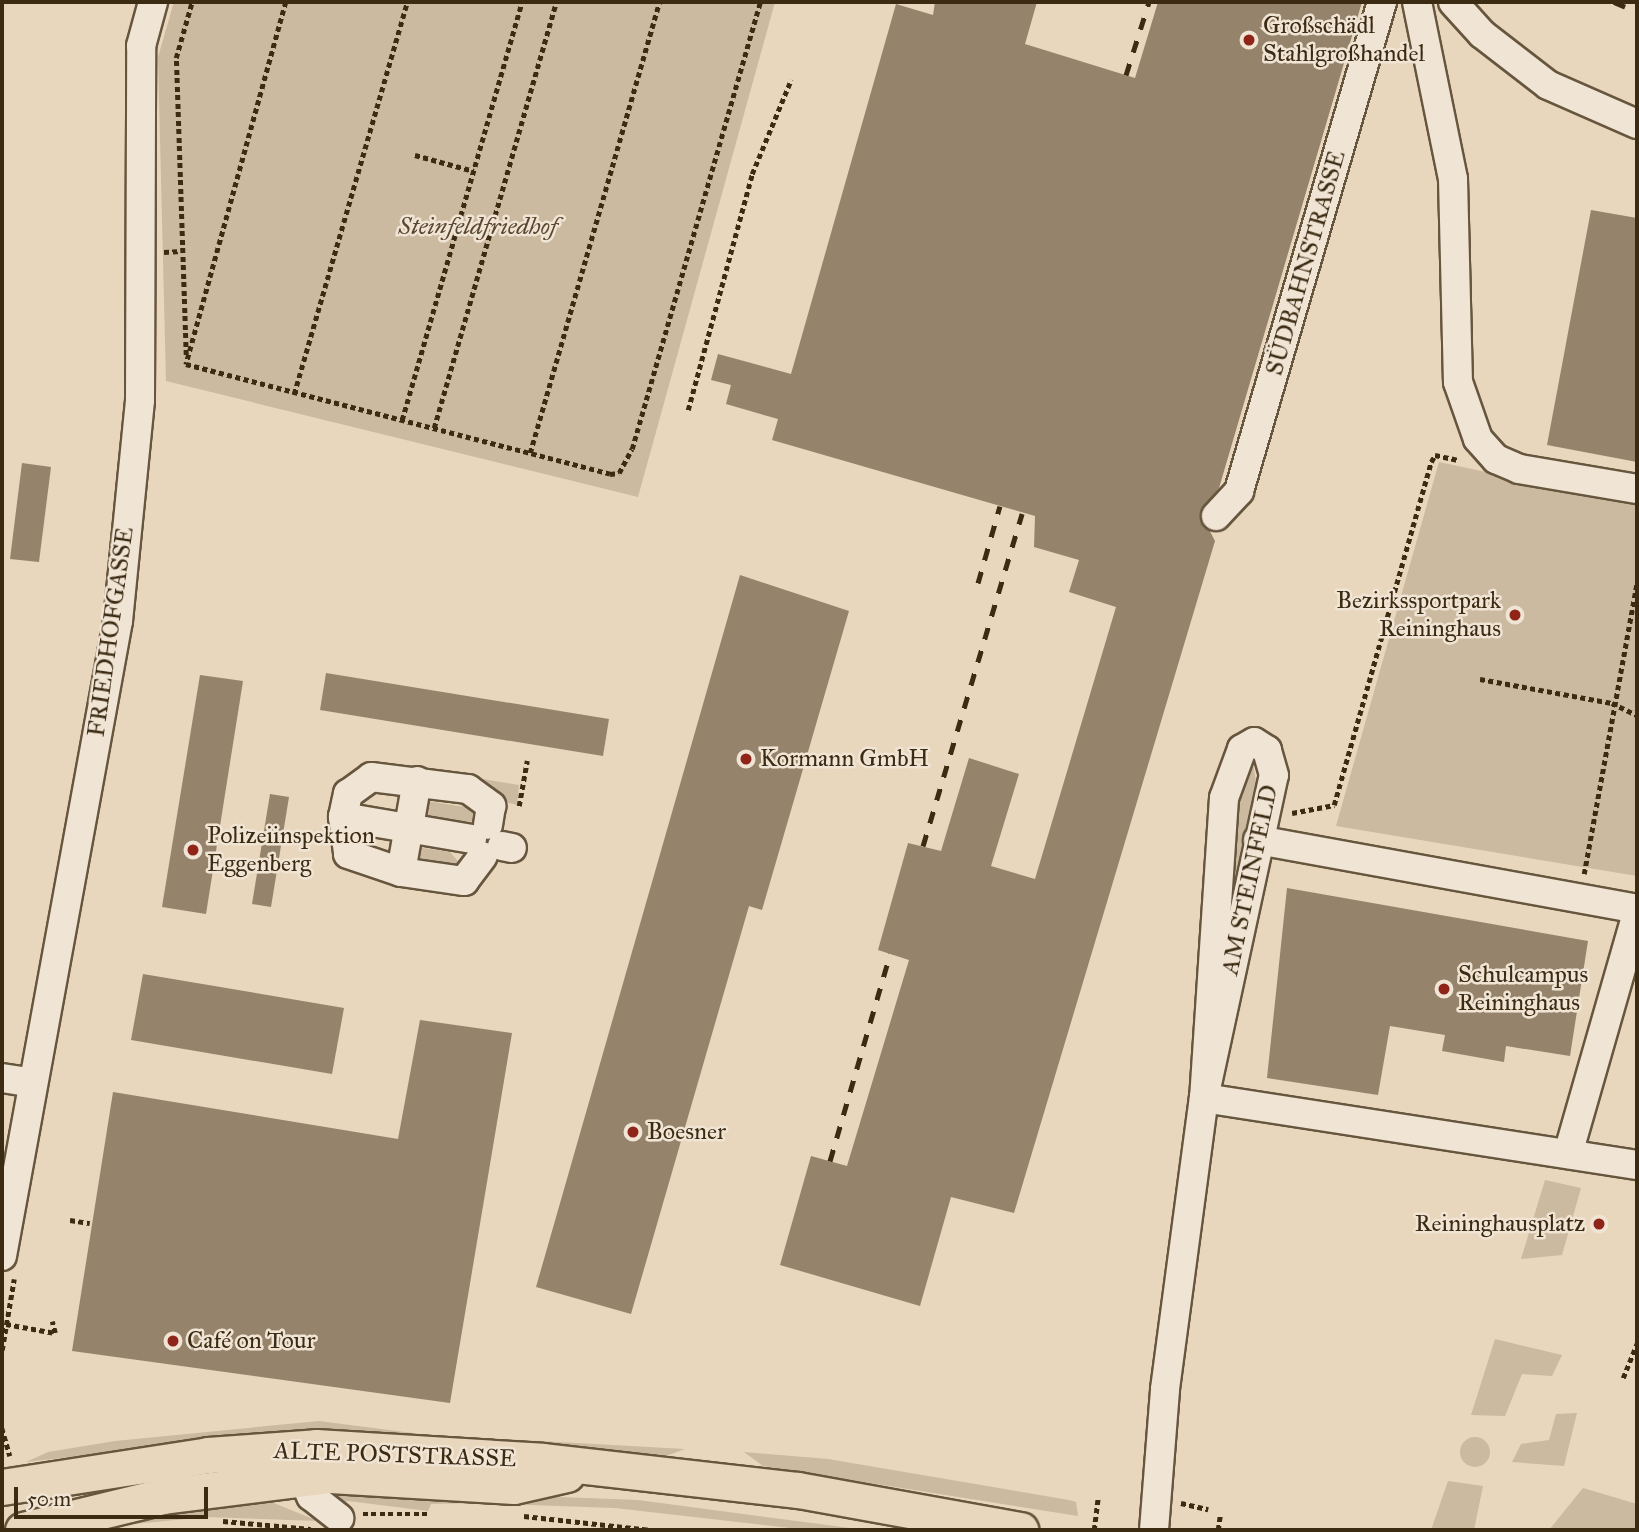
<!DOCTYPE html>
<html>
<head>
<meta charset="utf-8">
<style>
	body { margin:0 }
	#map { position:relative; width:1639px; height:1532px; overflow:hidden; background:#e8d6bd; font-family:"IM FELL Great Primer",serif }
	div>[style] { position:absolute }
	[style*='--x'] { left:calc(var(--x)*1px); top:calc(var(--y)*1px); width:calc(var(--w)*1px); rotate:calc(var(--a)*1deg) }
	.green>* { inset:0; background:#cbb9a0 }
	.round { border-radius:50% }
	.building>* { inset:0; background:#95846b }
	.path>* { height:4.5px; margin-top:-2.25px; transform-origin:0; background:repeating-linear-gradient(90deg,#3c2b13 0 5px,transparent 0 8.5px) }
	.roads { filter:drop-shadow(2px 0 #67563e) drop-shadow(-2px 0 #67563e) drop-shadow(0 2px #67563e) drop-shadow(0 -2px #67563e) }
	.minor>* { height:28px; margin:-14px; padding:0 14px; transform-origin:14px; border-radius:14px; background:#f0e4d4 }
	.major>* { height:35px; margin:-17.5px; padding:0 17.5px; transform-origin:17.5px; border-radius:17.5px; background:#e8d6bd }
	.rail>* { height:5px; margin-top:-2.5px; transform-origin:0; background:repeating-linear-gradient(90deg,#3c2b13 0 12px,transparent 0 24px) }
	.dots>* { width:19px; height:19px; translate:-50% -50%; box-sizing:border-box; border:4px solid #f0e4d4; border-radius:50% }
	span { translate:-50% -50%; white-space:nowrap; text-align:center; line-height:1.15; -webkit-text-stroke:5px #f0e4d4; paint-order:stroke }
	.poi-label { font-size:24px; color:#3c2b13 }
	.left { translate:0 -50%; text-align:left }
	.right { translate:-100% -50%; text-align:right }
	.park-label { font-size:24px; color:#59472f; font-style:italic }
	.street-label { font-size:24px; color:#3c2b13 }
	.frame { position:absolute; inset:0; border:4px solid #3c2b13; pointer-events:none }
	.scale { position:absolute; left:14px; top:1487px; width:194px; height:32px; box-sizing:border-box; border:4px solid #3c2b13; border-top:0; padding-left:9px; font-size:21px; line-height:24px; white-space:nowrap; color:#3c2b13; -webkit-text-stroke:5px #f0e4d4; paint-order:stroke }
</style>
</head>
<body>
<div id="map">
	<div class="green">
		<i style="clip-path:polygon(174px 2px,775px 2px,638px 497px,166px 381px,158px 57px)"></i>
		<i style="clip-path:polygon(1439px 462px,1637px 504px,1637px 876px,1336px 826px)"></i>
		<i style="clip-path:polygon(1252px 760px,1257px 786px,1234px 922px,1224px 925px,1241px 769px)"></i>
		<i style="clip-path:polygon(377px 762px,519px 785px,517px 805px,373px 768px)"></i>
		<i style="clip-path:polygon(420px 800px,478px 809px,476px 822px,417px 818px)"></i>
		<i style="clip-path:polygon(416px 847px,450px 852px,462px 866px,411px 867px)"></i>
		<i style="clip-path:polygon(1545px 1180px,1581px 1188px,1562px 1255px,1521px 1259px)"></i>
		<i style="clip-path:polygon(1495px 1339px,1562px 1355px,1552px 1376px,1522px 1374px,1505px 1416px,1471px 1415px)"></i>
		<i style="clip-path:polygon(1577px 1413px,1564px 1466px,1512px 1462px,1521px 1444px,1549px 1440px,1556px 1414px)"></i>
		<i style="clip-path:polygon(319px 1421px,428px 1435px,685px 1449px,655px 1460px,268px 1435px,26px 1462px,48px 1452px,115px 1441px)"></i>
		<i class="round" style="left:1460px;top:1437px;width:30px;height:30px"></i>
		<i style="clip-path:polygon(744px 1452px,828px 1459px,1069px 1500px,1076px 1502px,1078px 1516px,763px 1466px)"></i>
		<i style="clip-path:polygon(1448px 1481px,1483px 1486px,1474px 1530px,1431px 1530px)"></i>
		<i style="clip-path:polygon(1583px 1488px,1637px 1504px,1637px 1530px,1549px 1530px)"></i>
		<i style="clip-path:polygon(381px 1490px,638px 1500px,865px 1530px,807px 1530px,615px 1508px,476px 1503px,431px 1504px,428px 1511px,348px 1501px,335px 1506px,325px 1494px)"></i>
		<i style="clip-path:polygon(264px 1499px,318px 1521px,206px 1517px,72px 1530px,127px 1515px)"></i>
	</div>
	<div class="building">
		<i style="clip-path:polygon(935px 2px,1037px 2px,1025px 44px,1135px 78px,1158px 2px,1362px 2px,1219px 488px,1200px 512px,1215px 541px,1014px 1213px,951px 1197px,920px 1306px,780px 1265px,811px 1156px,847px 1166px,909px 960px,878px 950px,908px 843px,941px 851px,969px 758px,1019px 774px,991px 866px,1035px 879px,1116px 607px,1069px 592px,1079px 560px,1034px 547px,1035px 516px,772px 440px,778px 419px,726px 404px,731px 385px,711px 380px,718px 354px,791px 374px,896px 4px,933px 15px)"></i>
		<i style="clip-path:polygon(1591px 210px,1637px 218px,1637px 462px,1547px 445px)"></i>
		<i style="clip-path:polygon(22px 463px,51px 467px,39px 562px,10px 559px)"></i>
		<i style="clip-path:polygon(740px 575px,849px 611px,762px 910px,749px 906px,631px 1314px,536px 1287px)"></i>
		<i style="clip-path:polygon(326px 673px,609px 719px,603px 756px,320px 710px)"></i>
		<i style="clip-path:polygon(200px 675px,243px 681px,206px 914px,162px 907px)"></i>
		<i style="clip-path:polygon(270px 794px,289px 797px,271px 907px,252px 904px)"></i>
		<i style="clip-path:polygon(1287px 888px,1588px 941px,1570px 1056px,1506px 1046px,1504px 1062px,1442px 1051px,1445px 1035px,1390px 1026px,1378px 1095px,1267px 1078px)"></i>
		<i style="clip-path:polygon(143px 974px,344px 1008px,332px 1074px,131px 1040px)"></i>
		<i style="clip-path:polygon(420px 1020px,512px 1033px,450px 1403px,72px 1351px,113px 1092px,398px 1139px)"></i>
	</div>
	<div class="path">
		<i style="--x:286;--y:2;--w:376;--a:105.4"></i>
		<i style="--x:186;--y:364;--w:438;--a:14.5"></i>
		<i style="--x:610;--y:474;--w:9;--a:-6"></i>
		<i style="--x:619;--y:473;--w:27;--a:-62"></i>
		<i style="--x:632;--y:449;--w:465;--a:-74"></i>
		<i style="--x:415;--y:155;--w:61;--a:15.2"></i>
		<i style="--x:164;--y:252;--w:17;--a:-3"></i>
		<i style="--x:186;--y:355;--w:297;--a:-91.9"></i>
		<i style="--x:176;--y:58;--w:58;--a:-74.1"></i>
		<i style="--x:294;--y:394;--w:408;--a:-73.9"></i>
		<i style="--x:688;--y:410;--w:245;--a:-74.8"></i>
		<i style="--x:752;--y:174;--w:102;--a:-67.5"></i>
		<i style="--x:402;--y:420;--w:435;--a:-74"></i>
		<i style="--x:434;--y:428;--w:443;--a:-74"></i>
		<i style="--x:530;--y:453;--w:469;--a:-74"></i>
		<i style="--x:1480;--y:679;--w:134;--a:10.3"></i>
		<i style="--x:1612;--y:703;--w:28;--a:26"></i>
		<i style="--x:519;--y:806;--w:46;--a:-79.9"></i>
		<i style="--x:1292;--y:813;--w:43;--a:-10.8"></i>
		<i style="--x:1334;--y:805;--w:356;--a:-74.2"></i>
		<i style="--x:1431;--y:462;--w:8;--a:-60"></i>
		<i style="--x:1435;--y:455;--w:25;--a:12"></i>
		<i style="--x:1584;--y:874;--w:296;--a:-79.7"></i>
		<i style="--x:70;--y:1220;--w:20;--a:9"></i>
		<i style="--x:6;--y:1324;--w:50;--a:10.4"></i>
		<i style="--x:55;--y:1333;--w:12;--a:-104"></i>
		<i style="--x:2;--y:1350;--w:72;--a:-80.4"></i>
		<i style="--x:1623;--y:1378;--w:38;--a:-68"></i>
		<i style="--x:2;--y:1428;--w:29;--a:74"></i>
		<i style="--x:1181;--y:1503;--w:28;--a:13"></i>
		<i style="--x:363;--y:1514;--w:64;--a:0"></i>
		<i style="--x:524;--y:1516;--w:128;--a:6.3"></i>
		<i style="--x:223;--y:1521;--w:88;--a:5.2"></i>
		<i style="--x:1094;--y:1530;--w:33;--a:-83"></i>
		<i style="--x:1218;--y:1530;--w:15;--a:-82"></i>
	</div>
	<div class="roads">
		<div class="minor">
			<i style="--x:1417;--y:2;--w:181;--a:78.5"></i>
			<i style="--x:1453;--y:179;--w:203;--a:88.6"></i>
			<i style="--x:1458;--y:382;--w:60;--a:70.7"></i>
			<i style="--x:1478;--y:439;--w:27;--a:48"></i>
			<i style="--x:1496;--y:459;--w:25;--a:23"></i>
			<i style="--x:1519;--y:469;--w:120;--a:9.6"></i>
			<i style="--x:1453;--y:2;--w:43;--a:47.8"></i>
			<i style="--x:1482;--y:34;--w:83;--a:37.7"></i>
			<i style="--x:1548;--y:85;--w:97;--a:23.7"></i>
			<i style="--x:1216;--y:516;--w:34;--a:-47"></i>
			<i style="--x:1239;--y:491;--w:509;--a:-73.7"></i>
			<i style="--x:417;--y:781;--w:92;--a:100"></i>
			<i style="--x:401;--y:872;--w:64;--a:8.1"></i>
			<i style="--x:464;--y:881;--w:31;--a:-53"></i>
			<i style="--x:343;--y:817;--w:37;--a:82"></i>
			<i style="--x:348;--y:854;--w:56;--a:18.8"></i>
			<i style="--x:472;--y:839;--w:131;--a:-170.3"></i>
			<i style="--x:343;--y:817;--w:24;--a:-78"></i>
			<i style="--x:348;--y:794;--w:29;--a:-36"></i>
			<i style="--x:371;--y:777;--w:98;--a:7.1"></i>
			<i style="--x:468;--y:789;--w:29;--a:36"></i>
			<i style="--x:491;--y:806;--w:19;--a:99"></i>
			<i style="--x:1258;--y:840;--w:385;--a:10.3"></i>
			<i style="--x:502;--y:846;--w:10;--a:11"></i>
			<i style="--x:2;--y:1078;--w:30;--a:9"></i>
			<i style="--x:1204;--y:1098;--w:438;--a:8.8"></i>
			<i style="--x:1568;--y:1154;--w:250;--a:-74"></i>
			<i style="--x:2;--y:1256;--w:646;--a:-79.65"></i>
			<i style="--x:118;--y:621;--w:222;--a:-84.3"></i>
			<i style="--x:140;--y:400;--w:354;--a:-89.8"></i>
			<i style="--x:141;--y:46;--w:46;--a:-74.7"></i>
			<i style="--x:304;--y:1481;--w:17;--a:65"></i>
			<i style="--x:311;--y:1496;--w:36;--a:38"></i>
			<i style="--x:1154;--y:1530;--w:141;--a:-85.5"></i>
			<i style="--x:1165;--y:1389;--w:294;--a:-82.4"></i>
			<i style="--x:1204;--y:1098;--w:330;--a:-77.8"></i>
			<i style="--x:1274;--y:775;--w:26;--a:-106"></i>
			<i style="--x:1267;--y:750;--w:15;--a:-148"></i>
			<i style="--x:1254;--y:742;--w:14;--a:150"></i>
			<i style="--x:1242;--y:749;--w:52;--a:110.2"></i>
			<i style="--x:1224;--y:798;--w:301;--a:93.8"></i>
		</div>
		<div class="major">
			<i style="--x:2;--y:1487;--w:208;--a:-8.8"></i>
			<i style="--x:208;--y:1455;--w:108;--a:-4.2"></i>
			<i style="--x:316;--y:1447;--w:226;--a:3.5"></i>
			<i style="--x:542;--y:1461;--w:258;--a:6.5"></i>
			<i style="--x:798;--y:1490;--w:226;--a:10.2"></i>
			<i style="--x:23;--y:1530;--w:144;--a:-13.7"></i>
			<i style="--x:163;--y:1496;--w:168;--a:-7.2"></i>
			<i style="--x:330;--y:1475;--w:184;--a:3.4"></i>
			<i style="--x:514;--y:1486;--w:54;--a:-12.8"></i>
		</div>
	</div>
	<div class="rail">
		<i style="--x:1614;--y:2;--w:25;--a:23"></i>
		<i style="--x:1126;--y:75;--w:77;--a:-72.5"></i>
		<i style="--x:978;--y:583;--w:80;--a:-74.1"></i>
		<i style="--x:923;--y:846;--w:347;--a:-73.4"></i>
		<i style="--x:830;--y:1161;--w:216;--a:-73.8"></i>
	</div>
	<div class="dots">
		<i style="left:1249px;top:40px;background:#8f2418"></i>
		<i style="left:1515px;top:615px;background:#8f2418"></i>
		<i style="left:746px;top:759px;background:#8f2418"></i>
		<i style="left:193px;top:850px;background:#8f2418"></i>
		<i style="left:1444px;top:989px;background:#8f2418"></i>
		<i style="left:633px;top:1132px;background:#8f2418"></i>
		<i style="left:1599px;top:1224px;background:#8f2418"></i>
		<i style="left:173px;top:1341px;background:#8f2418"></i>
	</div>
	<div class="poi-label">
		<span class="left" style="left:1263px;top:40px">Großschädl<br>Stahlgroßhandel</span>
		<span class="right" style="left:1501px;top:615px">Bezirkssportpark<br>Reininghaus</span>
		<span class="left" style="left:760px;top:759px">Kormann GmbH</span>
		<span class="left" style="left:207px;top:850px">Polizeiinspektion<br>Eggenberg</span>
		<span class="left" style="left:1458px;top:989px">Schulcampus<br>Reininghaus</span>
		<span class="left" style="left:647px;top:1132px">Boesner</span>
		<span class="right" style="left:1585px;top:1224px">Reininghausplatz</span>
		<span class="left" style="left:187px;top:1341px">Café on Tour</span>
	</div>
	<div class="park-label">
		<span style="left:478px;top:227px">Steinfeldfriedhof</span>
	</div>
	<div class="street-label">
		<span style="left:1306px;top:263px;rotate:-74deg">SÜDBAHNSTRASSE</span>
		<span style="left:111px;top:632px;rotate:-82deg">FRIEDHOFGASSE</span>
		<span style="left:1250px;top:880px;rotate:-78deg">AM STEINFELD</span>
		<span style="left:395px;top:1455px;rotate:2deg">ALTE POSTSTRASSE</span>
	</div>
	<div class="frame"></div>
	<div class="scale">50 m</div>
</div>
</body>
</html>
